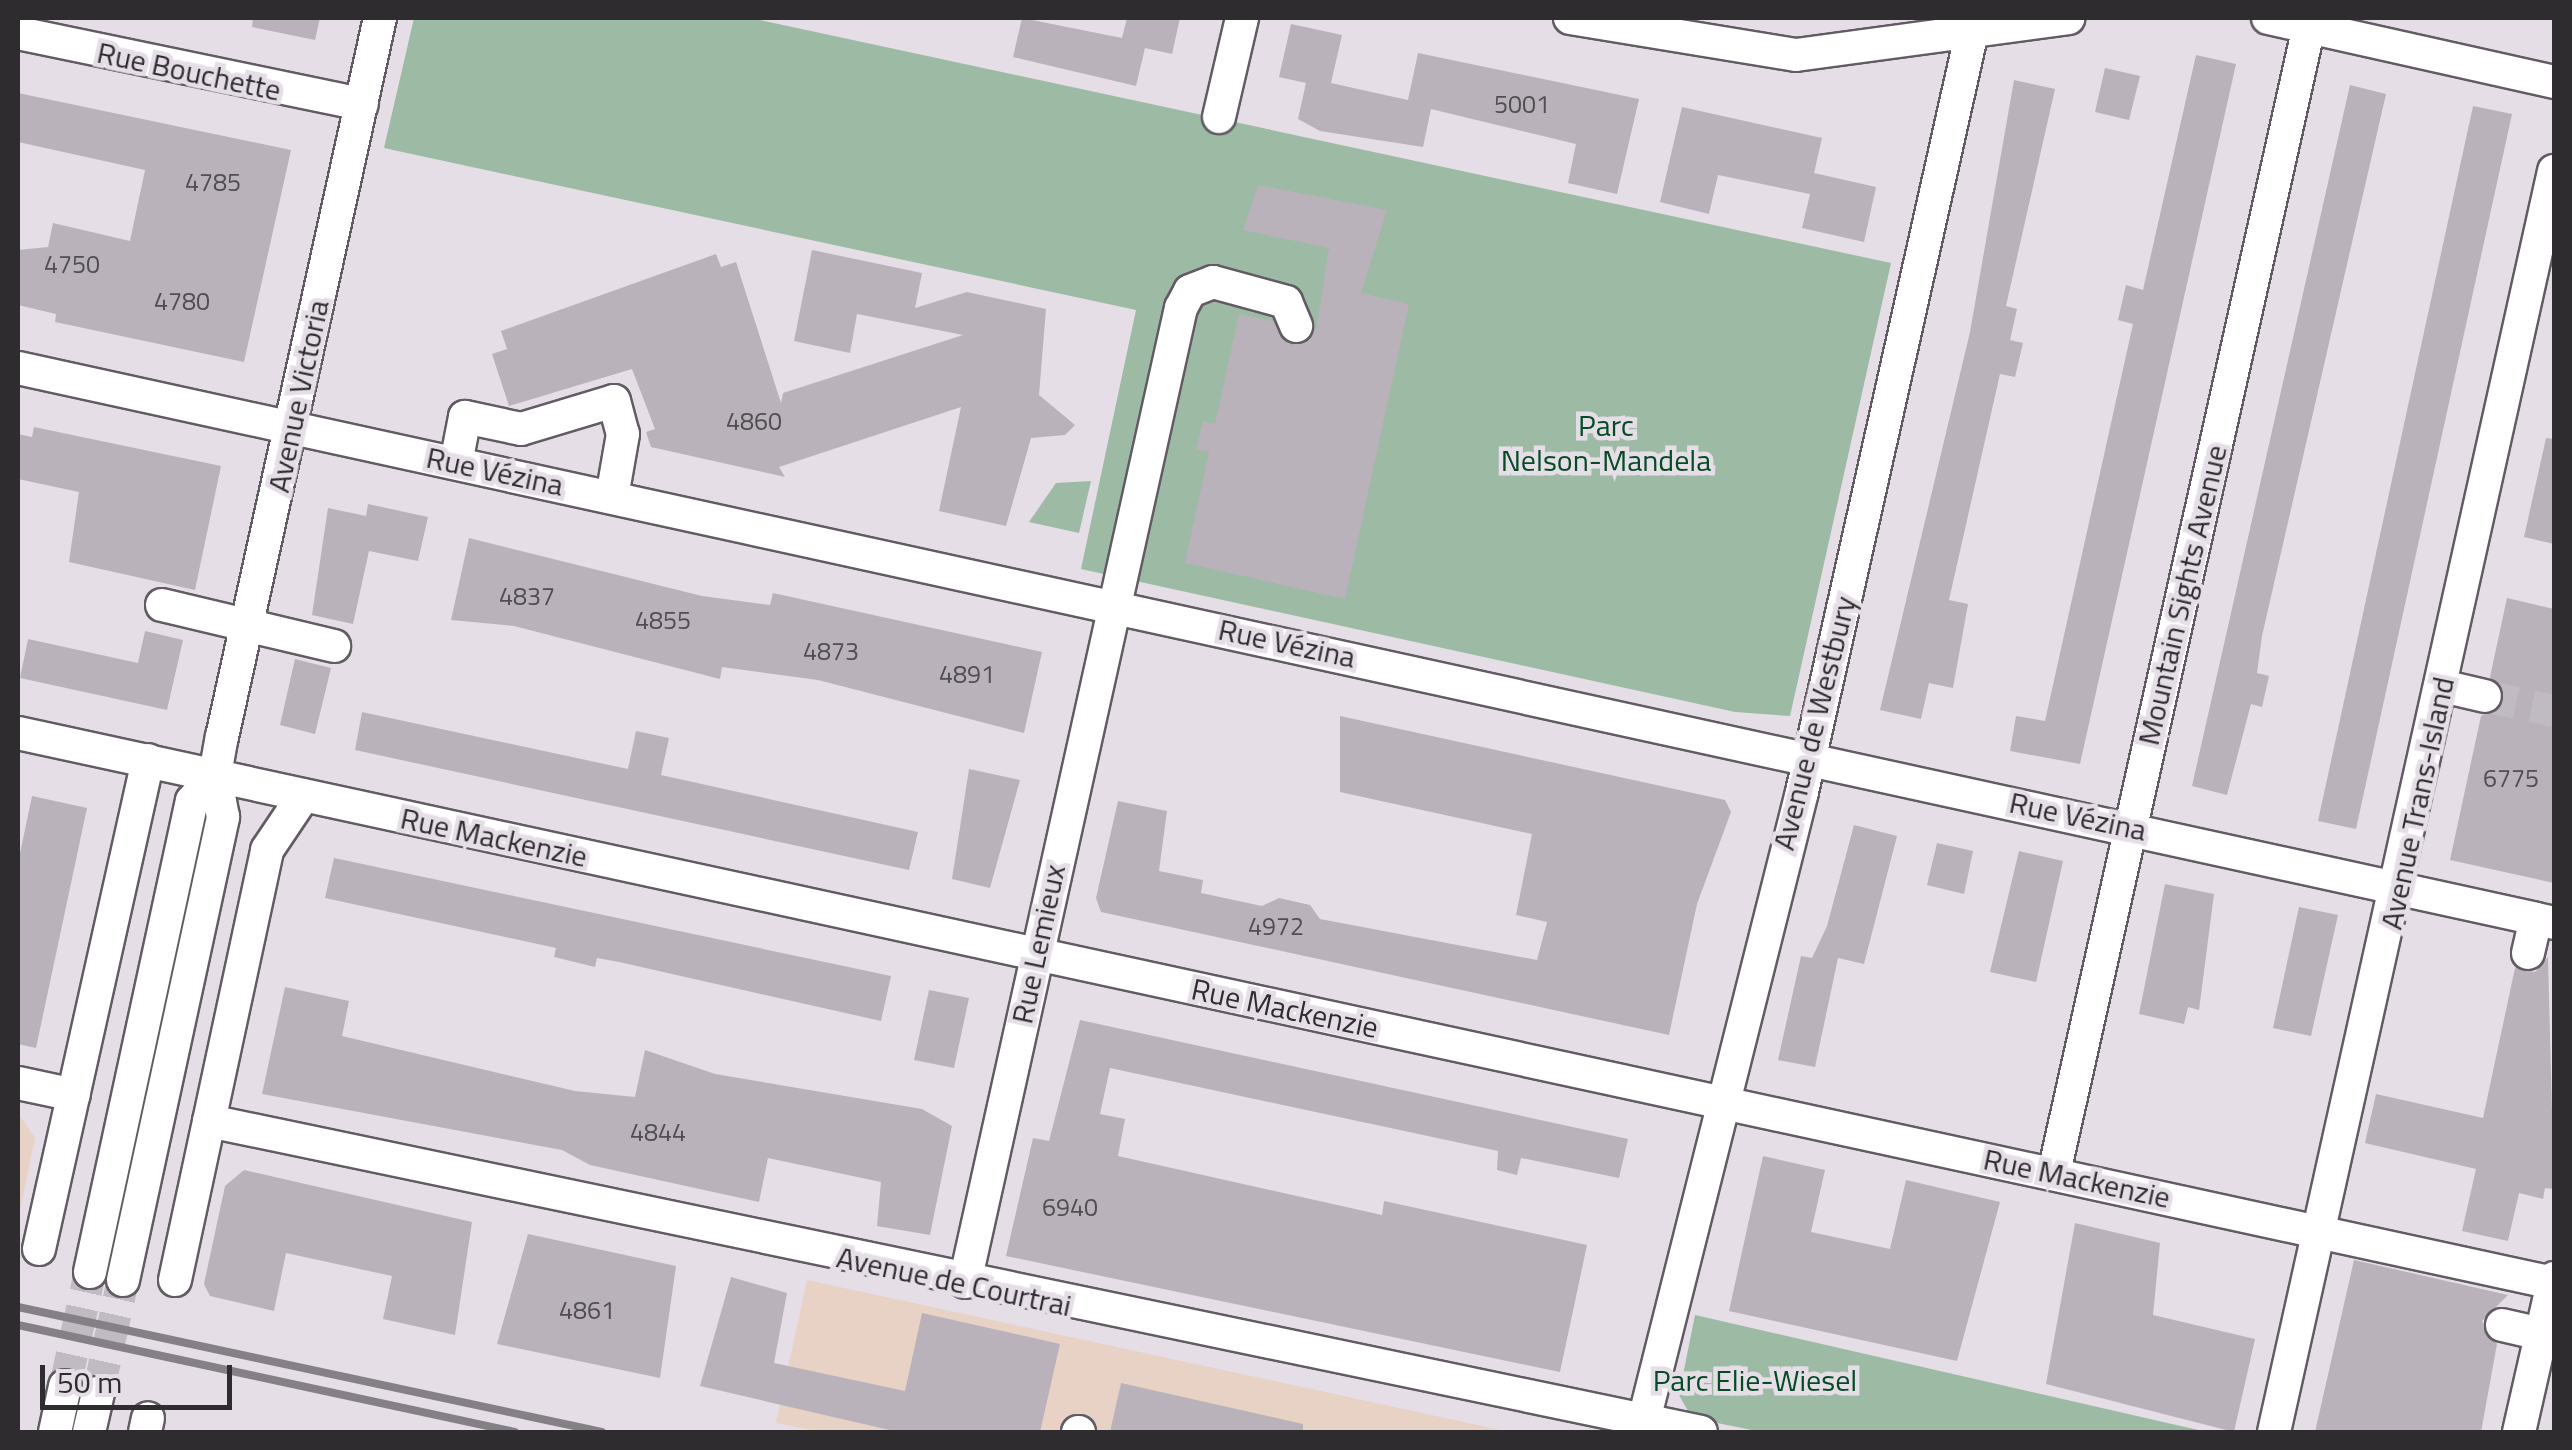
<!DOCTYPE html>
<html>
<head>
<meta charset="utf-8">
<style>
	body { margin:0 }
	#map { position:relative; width:2572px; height:1450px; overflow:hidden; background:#e5dee7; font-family:"Titillium Web",sans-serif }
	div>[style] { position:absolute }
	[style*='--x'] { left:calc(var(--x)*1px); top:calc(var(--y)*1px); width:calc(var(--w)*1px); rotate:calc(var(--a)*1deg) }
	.industrial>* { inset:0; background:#e8d2c5 }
	.green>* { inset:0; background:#9cbaa4 }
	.building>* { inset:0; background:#b9b2bb }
	.minor-tunnel>* { height:32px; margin-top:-16px; transform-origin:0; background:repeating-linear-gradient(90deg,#c0bac2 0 32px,transparent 0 48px) }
	.roads { filter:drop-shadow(2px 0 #625b63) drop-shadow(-2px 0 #625b63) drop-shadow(0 2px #625b63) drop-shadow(0 -2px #625b63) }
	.minor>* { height:32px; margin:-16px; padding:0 16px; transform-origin:16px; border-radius:16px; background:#fff }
	.rail>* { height:8px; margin:-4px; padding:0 4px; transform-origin:4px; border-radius:4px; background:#858086 }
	span { translate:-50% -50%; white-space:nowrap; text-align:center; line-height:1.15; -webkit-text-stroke:9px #e5dee7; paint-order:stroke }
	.number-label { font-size:25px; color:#514e52 }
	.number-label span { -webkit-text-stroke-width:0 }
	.street-label { font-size:30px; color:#2e2c2f }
	.park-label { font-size:30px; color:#054c26 }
	.frame { position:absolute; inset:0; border:20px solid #2e2c2f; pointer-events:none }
	.scale { position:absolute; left:40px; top:1365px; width:192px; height:45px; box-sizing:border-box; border:5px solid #2e2c2f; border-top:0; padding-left:12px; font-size:30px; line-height:35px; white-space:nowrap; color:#2e2c2f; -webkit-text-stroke:8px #e5dee7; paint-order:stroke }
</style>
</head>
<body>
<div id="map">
	<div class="industrial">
		<i style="clip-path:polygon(18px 1113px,35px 1138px,18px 1220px)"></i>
		<i style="clip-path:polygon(807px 1280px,1510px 1432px,822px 1432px,776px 1423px)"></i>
	</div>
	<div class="green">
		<i style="clip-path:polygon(414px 18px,750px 18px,1891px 263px,1790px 716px,1735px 712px,1081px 569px,1136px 310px,384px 148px)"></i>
		<i style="clip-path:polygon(1091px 481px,1079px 533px,1029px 522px,1056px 483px)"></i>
		<i style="clip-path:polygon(1695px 1315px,2207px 1432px,1762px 1432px,1692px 1418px,1679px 1395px)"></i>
	</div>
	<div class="building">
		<i style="clip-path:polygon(253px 18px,320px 18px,315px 40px,252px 27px)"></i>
		<i style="clip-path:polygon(1022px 18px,1122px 38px,1127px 18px,1180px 18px,1172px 54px,1145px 48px,1136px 86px,1013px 57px)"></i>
		<i style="clip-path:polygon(1291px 24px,1342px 35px,1331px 83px,1385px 95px,1408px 100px,1418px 53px,1639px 99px,1617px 194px,1568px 183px,1576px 144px,1431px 109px,1423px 147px,1320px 131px,1298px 119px,1306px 83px,1279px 77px)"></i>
		<i style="clip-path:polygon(2196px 55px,2236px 64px,2080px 764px,2010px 751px,2016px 716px,2045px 721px,2133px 324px,2118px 320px,2126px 285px,2143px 290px)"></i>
		<i style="clip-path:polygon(2105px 68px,2140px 76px,2129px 120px,2095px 112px)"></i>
		<i style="clip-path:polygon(2014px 80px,2055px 89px,2006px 306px,2017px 309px,2010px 340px,2023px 343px,2015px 377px,2000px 374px,1949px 600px,1968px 604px,1953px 688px,1929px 683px,1921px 719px,1880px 710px,1970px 332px)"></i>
		<i style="clip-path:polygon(2350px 85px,2386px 94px,2262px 636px,2257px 673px,2269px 676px,2262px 707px,2251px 704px,2227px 795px,2192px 786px)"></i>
		<i style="clip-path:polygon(18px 93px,291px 150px,244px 362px,55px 322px,56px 314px,18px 305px,18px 250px,48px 247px,53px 223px,130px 241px,145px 170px,18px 142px)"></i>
		<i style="clip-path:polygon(2473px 106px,2512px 114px,2356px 829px,2318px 821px)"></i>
		<i style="clip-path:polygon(1682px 107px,1822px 138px,1814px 173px,1876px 187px,1864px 242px,1802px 228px,1810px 194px,1718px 175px,1709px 214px,1660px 202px)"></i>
		<i style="clip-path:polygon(1258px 185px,1387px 210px,1361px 293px,1409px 304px,1345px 599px,1185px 563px,1209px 452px,1196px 450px,1203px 421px,1215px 424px,1239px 314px,1272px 321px,1292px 346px,1316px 330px,1329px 248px,1243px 230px)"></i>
		<i style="clip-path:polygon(812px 250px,922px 273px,915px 308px,967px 292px,1046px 309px,1039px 395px,1075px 425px,1065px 435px,1031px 438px,1006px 526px,939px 511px,961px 407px,779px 467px,785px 477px,651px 447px,646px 432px,655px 429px,632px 369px,509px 406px,492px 354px,507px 349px,501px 331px,716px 254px,721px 267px,736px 262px,781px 403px,783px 393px,963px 335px,857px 314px,850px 353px,794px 341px)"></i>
		<i style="clip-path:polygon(34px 427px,221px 466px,195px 590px,69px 562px,79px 492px,18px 479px,18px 434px,32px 437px)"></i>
		<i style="clip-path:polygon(2546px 438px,2554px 439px,2554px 544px,2524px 537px)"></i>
		<i style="clip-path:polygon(368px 504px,428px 517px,418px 561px,369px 551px,353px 624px,312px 615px,328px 508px,366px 516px)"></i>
		<i style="clip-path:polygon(469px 538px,702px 596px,770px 605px,773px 593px,1042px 652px,1024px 733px,818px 680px,722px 667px,720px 679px,514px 626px,451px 620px)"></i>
		<i style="clip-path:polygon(2507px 598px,2554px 609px,2554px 883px,2450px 860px,2481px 716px,2505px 700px,2490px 677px)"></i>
		<i style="clip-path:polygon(145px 631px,183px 640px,167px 710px,20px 678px,28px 639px,138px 663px)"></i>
		<i style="clip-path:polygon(295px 659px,331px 668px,315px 734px,280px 725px)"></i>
		<i style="clip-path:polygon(362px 712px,628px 769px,636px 731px,669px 738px,661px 775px,918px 832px,909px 870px,355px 750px)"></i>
		<i style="clip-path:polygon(1340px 716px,1725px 800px,1731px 812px,1697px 904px,1669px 1035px,1101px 912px,1096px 898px,1118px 801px,1167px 811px,1159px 871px,1203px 880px,1201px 893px,1262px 906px,1279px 898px,1310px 905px,1320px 919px,1537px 960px,1547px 922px,1516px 915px,1532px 834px,1340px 792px)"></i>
		<i style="clip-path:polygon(969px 769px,1020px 780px,990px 888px,952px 879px)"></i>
		<i style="clip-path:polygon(32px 796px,87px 808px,36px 1048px,18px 1044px,18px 863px)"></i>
		<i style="clip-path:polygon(1854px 825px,1897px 836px,1864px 964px,1838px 958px,1815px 1067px,1778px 1060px,1801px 956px,1812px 958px,1827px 926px)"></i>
		<i style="clip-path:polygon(1937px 843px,1973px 851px,1964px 894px,1927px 885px)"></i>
		<i style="clip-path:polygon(2019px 851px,2063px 861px,2036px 982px,1990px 972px)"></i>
		<i style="clip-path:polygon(334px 858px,891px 976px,881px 1021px,619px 962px,597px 958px,595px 967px,554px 957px,556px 948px,325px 898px)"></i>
		<i style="clip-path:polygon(2165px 884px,2214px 894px,2199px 1010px,2188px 1007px,2184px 1024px,2139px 1014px)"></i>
		<i style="clip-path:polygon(2299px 907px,2338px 915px,2311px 1036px,2273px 1028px)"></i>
		<i style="clip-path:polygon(2548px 957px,2554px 1189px,2545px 1188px,2543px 1199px,2519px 1193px,2508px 1241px,2462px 1231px,2476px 1169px,2365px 1143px,2376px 1094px,2483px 1118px,2515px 968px,2535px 972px)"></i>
		<i style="clip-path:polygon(285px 987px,349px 1001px,342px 1036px,575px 1091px,635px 1097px,645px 1050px,715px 1074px,922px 1109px,952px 1126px,930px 1235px,877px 1226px,881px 1182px,768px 1158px,759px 1202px,590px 1165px,562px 1150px,262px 1094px)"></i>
		<i style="clip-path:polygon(929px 990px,969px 998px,954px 1068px,914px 1060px)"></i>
		<i style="clip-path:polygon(1080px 1020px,1628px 1139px,1619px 1178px,1521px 1158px,1517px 1175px,1497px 1170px,1498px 1151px,1110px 1068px,1100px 1114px,1125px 1119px,1118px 1156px,1382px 1215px,1384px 1201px,1587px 1245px,1560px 1372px,1006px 1256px,1033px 1138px,1049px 1141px)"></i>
		<i style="clip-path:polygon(1763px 1156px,1825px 1170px,1811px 1232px,1890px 1249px,1906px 1180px,2000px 1202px,1957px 1361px,1729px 1311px)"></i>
		<i style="clip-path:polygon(244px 1170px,472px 1222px,455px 1335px,383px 1319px,392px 1276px,286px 1253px,274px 1311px,210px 1296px,204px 1284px,225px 1186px)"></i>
		<i style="clip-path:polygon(2075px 1223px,2160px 1243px,2153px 1315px,2255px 1339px,2234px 1432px,2046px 1384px)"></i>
		<i style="clip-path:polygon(528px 1234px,676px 1266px,660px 1378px,497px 1344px)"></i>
		<i style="clip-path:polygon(2354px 1260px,2508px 1295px,2482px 1321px,2497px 1344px,2481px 1432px,2315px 1432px)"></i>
		<i style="clip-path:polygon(731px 1277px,787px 1293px,774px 1363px,905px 1391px,922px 1313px,1060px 1344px,1040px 1432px,898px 1432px,700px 1386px)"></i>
		<i style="clip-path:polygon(1121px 1383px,1303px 1424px,1303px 1432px,1110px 1432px)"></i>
	</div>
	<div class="minor-tunnel">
		<i style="--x:2485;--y:696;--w:71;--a:12.3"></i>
		<i style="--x:65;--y:1386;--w:117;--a:-77.6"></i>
		<i style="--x:98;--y:1393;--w:116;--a:-77.5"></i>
	</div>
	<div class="roads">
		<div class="minor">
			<i style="--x:1570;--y:18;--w:229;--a:9.3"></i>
			<i style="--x:1796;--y:55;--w:275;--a:-7.7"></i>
			<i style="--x:2268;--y:18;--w:293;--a:12.6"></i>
			<i style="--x:18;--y:33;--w:351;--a:11.7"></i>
			<i style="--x:1219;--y:117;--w:102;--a:-76.9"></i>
			<i style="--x:18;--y:368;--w:2596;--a:12.34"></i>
			<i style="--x:456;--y:463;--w:47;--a:-78.9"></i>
			<i style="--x:465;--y:417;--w:57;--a:12.1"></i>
			<i style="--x:521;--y:429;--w:97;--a:-16.8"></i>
			<i style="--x:614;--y:401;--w:34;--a:75"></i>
			<i style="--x:623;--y:434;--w:64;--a:99.9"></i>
			<i style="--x:162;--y:605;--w:177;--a:13.4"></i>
			<i style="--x:2442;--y:686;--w:44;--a:13.1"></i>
			<i style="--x:18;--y:733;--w:2594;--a:12.24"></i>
			<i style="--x:2528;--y:953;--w:35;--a:-77"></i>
			<i style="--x:18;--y:1083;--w:57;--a:12.1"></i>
			<i style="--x:209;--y:1121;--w:1524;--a:11.77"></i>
			<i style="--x:2054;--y:1173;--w:1183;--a:-77.46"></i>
			<i style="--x:39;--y:1249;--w:501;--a:-77.43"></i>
			<i style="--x:90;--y:1272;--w:482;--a:-77.8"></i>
			<i style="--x:192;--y:801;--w:35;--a:-49"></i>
			<i style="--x:123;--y:1280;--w:474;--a:-77.8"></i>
			<i style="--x:223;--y:817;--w:43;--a:-100.8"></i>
			<i style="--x:215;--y:775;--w:39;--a:-80"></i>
			<i style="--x:222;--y:737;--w:736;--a:-77.61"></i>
			<i style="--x:175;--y:1280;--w:440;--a:-77.9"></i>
			<i style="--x:267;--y:850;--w:66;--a:-56.1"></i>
			<i style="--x:965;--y:1282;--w:998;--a:-77.5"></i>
			<i style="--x:1181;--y:308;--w:19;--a:-62"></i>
			<i style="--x:1190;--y:291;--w:25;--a:-21"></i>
			<i style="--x:1213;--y:282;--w:76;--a:15.3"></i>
			<i style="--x:1286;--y:302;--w:26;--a:67"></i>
			<i style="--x:2502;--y:1325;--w:40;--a:13"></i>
			<i style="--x:55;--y:1432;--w:47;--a:-77.7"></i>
			<i style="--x:89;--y:1432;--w:40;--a:-77"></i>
			<i style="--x:145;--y:1432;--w:14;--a:-78"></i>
			<i style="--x:1078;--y:1432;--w:1;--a:0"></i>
			<i style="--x:1641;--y:1432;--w:660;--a:-75.88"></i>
			<i style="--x:1802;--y:792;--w:793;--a:-77.4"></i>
			<i style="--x:2274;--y:1432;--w:1292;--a:-77.48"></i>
			<i style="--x:2519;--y:1432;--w:158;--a:-77.2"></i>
		</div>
	</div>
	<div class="rail">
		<i style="--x:18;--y:1307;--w:597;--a:12.08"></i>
		<i style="--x:18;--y:1325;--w:508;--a:12.15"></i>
	</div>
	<div class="number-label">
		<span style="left:1522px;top:104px">5001</span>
		<span style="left:213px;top:182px">4785</span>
		<span style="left:72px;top:264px">4750</span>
		<span style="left:182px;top:301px">4780</span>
		<span style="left:754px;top:421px">4860</span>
		<span style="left:527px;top:596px">4837</span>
		<span style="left:663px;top:620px">4855</span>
		<span style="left:831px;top:651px">4873</span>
		<span style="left:967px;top:674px">4891</span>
		<span style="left:2511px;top:778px">6775</span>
		<span style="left:1276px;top:926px">4972</span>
		<span style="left:658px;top:1132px">4844</span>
		<span style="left:1070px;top:1207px">6940</span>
		<span style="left:587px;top:1310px">4861</span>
	</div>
	<div class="street-label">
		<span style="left:189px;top:71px;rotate:12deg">Rue Bouchette</span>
		<span style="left:298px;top:396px;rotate:-78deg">Avenue Victoria</span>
		<span style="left:495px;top:471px;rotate:12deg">Rue Vézina</span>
		<span style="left:2182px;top:595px;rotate:-77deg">Mountain Sights Avenue</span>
		<span style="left:1287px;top:643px;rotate:12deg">Rue Vézina</span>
		<span style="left:1814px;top:723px;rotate:-76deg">Avenue de Westbury</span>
		<span style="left:2417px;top:803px;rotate:-78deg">Avenue Trans-Island</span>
		<span style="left:2078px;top:816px;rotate:12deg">Rue Vézina</span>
		<span style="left:494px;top:837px;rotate:12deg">Rue Mackenzie</span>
		<span style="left:1038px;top:944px;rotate:-78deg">Rue Lemieux</span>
		<span style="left:1285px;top:1008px;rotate:12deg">Rue Mackenzie</span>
		<span style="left:2077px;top:1178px;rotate:12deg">Rue Mackenzie</span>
		<span style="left:954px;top:1281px;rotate:12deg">Avenue de Courtrai</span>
	</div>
	<div class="park-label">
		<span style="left:1606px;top:442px">Parc<br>Nelson-Mandela</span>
		<span style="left:1755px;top:1380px">Parc Elie-Wiesel</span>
	</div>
	<div class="frame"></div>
	<div class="scale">50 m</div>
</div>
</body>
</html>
